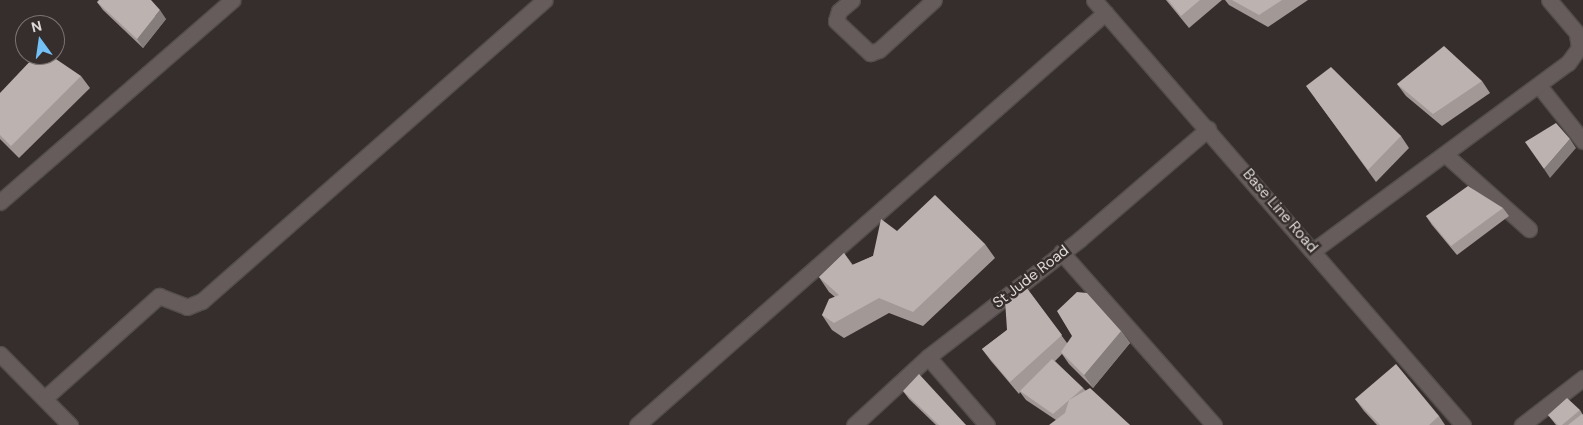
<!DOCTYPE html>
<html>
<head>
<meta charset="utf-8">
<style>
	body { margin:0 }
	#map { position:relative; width:1583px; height:425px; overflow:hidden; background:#362e2d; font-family:"DM Sans",sans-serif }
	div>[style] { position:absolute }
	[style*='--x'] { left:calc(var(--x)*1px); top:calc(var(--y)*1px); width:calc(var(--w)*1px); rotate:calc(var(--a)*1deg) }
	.roads { filter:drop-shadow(1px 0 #534d4c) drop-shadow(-1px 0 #534d4c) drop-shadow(0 1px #534d4c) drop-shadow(0 -1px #534d4c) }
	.minor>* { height:15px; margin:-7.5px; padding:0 7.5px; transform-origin:7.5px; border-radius:7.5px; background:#655c5b }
	.wall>* { inset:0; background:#a29997 }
	.shaded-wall>* { inset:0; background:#847d7b }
	.building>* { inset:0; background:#bcb2b0 }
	span { translate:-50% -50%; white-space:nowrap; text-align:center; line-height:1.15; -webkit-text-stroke:5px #362e2d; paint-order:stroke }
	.street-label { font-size:15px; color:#dfdad9 }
	.north { position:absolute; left:15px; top:15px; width:50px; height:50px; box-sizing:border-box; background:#362e2d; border:1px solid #7a7372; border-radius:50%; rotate:346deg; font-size:14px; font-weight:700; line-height:20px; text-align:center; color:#dfdad9 }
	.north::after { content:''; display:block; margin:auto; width:18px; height:22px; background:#73c1f6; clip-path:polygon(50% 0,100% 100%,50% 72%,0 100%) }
</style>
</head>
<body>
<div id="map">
	<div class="roads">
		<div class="minor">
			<i style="--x:852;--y:0;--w:17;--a:140"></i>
			<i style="--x:839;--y:11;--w:10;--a:107"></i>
			<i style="--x:836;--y:21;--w:47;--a:43.3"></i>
			<i style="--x:870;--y:53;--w:9;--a:-18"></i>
			<i style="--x:879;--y:50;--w:74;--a:-42.3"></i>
			<i style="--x:1094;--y:0;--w:563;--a:49.03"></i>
			<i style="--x:1540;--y:87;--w:69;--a:51.5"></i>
			<i style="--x:1447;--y:156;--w:110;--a:41.7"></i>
			<i style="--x:0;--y:202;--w:308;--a:-41"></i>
			<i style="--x:1314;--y:250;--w:315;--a:-36.4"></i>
			<i style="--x:1568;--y:63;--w:19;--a:-54"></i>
			<i style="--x:1579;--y:48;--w:15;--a:-98"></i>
			<i style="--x:1577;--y:33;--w:43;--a:-130.3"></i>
			<i style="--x:1061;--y:252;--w:231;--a:48.5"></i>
			<i style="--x:0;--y:354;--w:100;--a:45.4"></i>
			<i style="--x:928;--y:357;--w:90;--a:49.1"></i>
			<i style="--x:46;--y:397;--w:152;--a:-41.8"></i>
			<i style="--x:159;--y:296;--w:30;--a:21"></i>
			<i style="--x:187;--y:307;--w:16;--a:-22"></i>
			<i style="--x:202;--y:301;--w:456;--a:-41.3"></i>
			<i style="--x:637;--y:425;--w:624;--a:-41.36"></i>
			<i style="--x:854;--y:425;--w:100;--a:-42.6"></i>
			<i style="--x:928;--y:357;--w:192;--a:-37.8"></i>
			<i style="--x:1080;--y:239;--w:169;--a:-40.7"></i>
			<i style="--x:1522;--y:425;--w:77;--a:-37.6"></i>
		</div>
	</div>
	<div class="wall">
		<i style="clip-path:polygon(1166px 0,1222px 0,1189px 28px)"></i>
		<i style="clip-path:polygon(1225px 0,1308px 0,1268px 27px,1229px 5px)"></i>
		<i style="clip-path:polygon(97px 2px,166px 19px,143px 48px,103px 10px)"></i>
		<i style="clip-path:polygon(81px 76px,90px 88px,19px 158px,0 139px,0 93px)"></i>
		<i style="clip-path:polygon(1482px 81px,1490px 93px,1442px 126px,1406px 96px,1397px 84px)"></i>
		<i style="clip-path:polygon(1315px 98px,1401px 136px,1409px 148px,1376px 182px)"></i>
		<i style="clip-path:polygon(1503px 208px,1509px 216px,1457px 255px,1432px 225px,1426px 216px)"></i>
		<i style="clip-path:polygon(897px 231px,985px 244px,995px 258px,923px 326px,889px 313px,844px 338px,832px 330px,822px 315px,835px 297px,829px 292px,819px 277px,844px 253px,853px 265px,873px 256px)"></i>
		<i style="clip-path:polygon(1026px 287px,1067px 343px,1121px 331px,1130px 343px,1093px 388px,1069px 364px,1062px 354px,1055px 361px,1083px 388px,1086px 391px,1130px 425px,1056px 420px,1026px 400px,1020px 392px,1019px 394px,991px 361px,982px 349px,1007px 330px)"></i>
		<i style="clip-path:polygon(903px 391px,966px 425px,936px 425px,909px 399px)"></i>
		<i style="clip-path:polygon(1355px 399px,1439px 416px,1445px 425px,1377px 425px,1364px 411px)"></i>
		<i style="clip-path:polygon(1580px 410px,1583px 415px,1583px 425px,1556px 425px,1548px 415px)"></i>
	</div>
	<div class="shaded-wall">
		<i style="clip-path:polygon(160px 10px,166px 19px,143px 48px,137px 39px)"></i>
		<i style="clip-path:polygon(1570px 139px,1576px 148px,1550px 178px,1544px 169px)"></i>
		<i style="clip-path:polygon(1121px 331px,1130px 343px,1093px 388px,1084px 375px)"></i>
	</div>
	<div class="building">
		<i style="clip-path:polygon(99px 0,151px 0,160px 10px,137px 39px,97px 2px)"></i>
		<i style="clip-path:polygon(1168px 0,1200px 0,1181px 16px)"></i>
		<i style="clip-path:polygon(1232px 0,1282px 0,1259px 15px)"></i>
		<i style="clip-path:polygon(1444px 46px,1482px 81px,1433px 114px,1397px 84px)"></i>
		<i style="clip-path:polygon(36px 55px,50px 55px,81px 76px,11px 146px,0 135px,0 93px)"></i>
		<i style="clip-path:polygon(1331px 67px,1401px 136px,1368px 170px,1306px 86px)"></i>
		<i style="clip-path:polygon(1556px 123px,1570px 139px,1544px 169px,1525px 142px)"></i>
		<i style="clip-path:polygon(1468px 186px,1503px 208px,1451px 246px,1426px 216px)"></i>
		<i style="clip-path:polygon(935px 195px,985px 244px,913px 312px,879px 298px,834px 323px,822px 315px,829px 299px,839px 295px,819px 277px,844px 253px,852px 265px,873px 256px,881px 219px,897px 231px)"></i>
		<i style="clip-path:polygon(1026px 287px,1062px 335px,1010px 382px,982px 349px,1007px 330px,1005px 300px)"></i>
		<i style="clip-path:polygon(1077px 292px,1087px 293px,1121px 331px,1084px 375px,1061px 352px,1072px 336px,1057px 311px)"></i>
		<i style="clip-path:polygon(1052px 359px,1083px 388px,1053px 414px,1020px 391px)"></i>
		<i style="clip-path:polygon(1396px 364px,1439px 416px,1429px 425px,1380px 425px,1355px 399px)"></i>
		<i style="clip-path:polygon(919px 374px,966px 425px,939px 425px,903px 391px)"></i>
		<i style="clip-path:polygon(1090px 388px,1130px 425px,1049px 425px,1065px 413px,1069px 400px)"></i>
		<i style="clip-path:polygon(1567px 398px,1580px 410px,1562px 425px,1558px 425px,1548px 415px)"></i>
		<i style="clip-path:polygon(1582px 414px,1583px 415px,1583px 425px,1568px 425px)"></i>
	</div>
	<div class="street-label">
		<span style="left:1280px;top:211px;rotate:49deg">Base Line Road</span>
		<span style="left:1031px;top:277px;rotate:-38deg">St Jude Road</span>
	</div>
	<div class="north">N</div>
</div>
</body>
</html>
